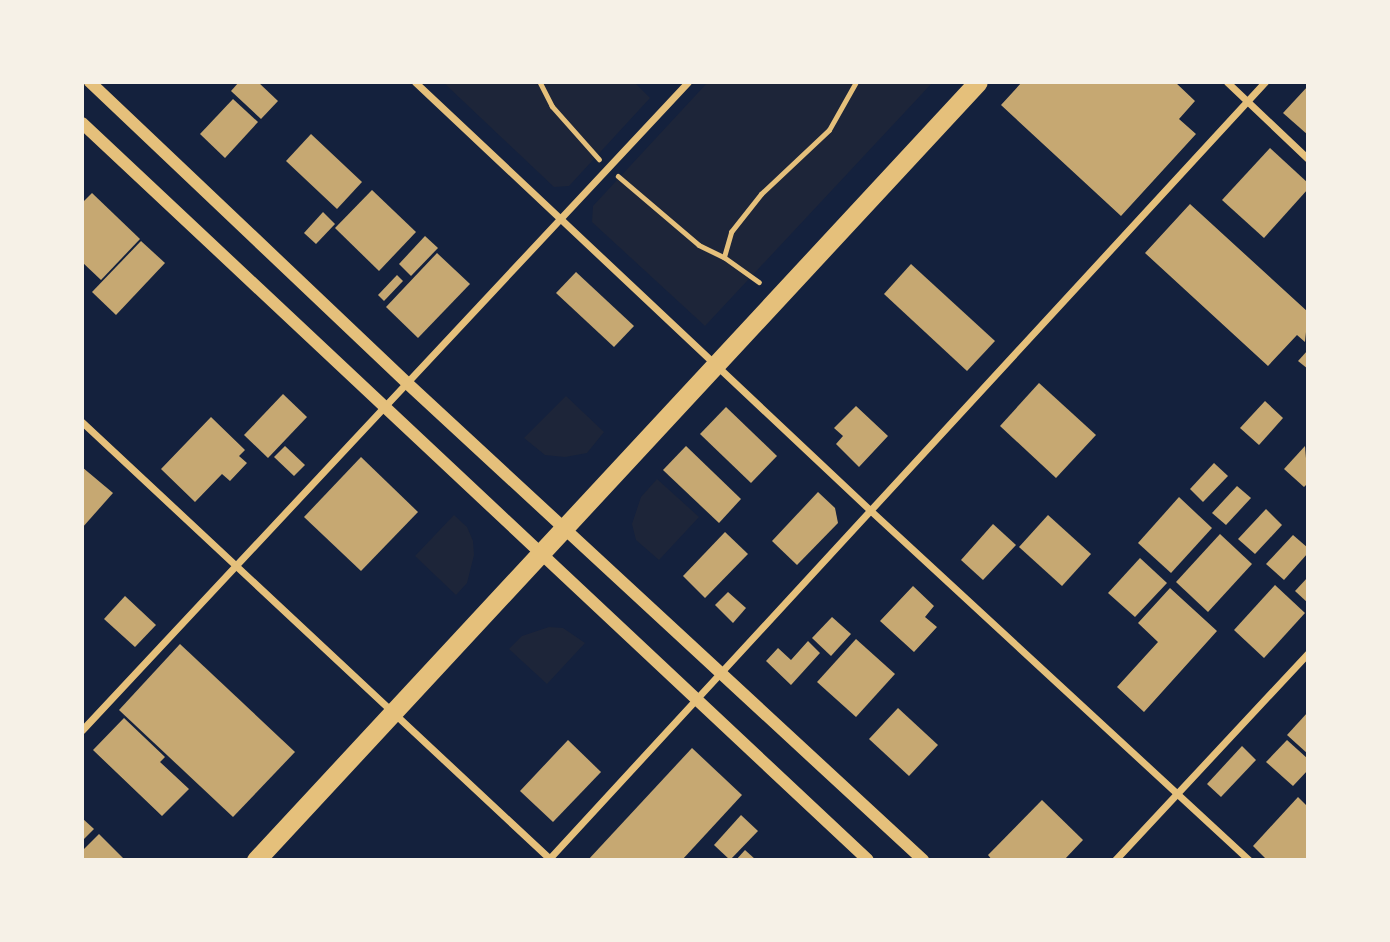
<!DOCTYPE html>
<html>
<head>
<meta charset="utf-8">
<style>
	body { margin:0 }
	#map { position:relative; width:1390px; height:942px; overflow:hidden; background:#14213d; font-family:"Roboto Serif",serif }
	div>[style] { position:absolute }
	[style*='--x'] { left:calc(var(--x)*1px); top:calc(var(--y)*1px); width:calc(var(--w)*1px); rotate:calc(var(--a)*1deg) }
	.green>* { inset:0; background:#1d2539 }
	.building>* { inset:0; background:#c6a872 }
	.path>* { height:4.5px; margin:-2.25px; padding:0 2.25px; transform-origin:2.25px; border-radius:2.25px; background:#e5c07b }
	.minor>* { height:7px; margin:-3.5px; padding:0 3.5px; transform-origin:3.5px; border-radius:3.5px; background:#e5c07b }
	.tertiary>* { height:12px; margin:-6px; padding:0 6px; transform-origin:6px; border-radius:6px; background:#e5c07b }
	.trunk>* { height:19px; margin:-9.5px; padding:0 9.5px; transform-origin:9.5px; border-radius:9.5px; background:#e5c07b }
	span { translate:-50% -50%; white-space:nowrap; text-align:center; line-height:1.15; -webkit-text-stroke:7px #f6f1e7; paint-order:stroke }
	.frame { position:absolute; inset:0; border:84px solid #f6f1e7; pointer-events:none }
</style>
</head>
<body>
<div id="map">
	<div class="green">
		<i style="clip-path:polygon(443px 82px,634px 82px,650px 98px,569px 186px,554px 187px)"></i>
		<i style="clip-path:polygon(708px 82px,933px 82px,705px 326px,592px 222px,593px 206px)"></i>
		<i style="clip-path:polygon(566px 396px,604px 432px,587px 453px,565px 457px,545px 455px,524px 438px)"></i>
		<i style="clip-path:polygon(657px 479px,699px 517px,659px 560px,636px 540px,632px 524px,641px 497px)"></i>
		<i style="clip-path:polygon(454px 515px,467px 527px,473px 541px,474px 555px,467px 583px,456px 595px,415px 556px)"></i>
		<i style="clip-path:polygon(549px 627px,563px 628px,585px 643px,547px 684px,509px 649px,522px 636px)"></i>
	</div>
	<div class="building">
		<i style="clip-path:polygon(239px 82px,258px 82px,278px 101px,261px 119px,231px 91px)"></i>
		<i style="clip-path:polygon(1022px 82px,1175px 82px,1195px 101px,1179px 119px,1196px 134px,1121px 216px,1001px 105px)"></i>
		<i style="clip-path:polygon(1308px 86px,1308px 135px,1283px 113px)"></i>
		<i style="clip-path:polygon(233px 99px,258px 122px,225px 158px,200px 134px)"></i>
		<i style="clip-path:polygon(311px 134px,362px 182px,337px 209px,286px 161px)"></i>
		<i style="clip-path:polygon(1270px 148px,1308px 183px,1308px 189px,1264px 238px,1222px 200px)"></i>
		<i style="clip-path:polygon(372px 190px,416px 232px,379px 271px,335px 228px)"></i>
		<i style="clip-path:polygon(92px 193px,140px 239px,101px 280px,82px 262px,82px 203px)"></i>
		<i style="clip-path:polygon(1190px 204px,1308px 312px,1305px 342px,1297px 335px,1268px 366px,1145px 253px)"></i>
		<i style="clip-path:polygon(323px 212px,335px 224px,316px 244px,304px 233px)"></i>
		<i style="clip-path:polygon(425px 236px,438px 248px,411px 276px,399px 264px)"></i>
		<i style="clip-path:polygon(141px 241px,165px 263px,116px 315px,92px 292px)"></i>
		<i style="clip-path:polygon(437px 253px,470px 284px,418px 338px,386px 307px)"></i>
		<i style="clip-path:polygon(911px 264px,995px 341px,967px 371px,884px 294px)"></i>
		<i style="clip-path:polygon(576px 272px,634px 326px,614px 347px,556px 293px)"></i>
		<i style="clip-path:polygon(397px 275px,403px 281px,384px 301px,378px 295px)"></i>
		<i style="clip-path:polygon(1308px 350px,1308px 369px,1298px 361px)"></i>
		<i style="clip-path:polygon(1039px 383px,1096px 435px,1056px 478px,1000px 426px)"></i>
		<i style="clip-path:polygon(283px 394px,307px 417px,268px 458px,244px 435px)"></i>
		<i style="clip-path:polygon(1265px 401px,1283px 418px,1259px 445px,1240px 428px)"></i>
		<i style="clip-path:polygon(856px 406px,888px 436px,859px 467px,836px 444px,843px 436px,834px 428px)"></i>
		<i style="clip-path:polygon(726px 407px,777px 456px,751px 483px,700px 434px)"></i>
		<i style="clip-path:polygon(211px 417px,245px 450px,239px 456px,247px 463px,230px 481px,222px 474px,195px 502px,161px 469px)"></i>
		<i style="clip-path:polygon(285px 446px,305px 465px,294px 476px,274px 457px)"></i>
		<i style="clip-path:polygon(686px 446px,741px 499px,719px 523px,663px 470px)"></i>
		<i style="clip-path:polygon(1305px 446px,1308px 483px,1304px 487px,1284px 469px)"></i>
		<i style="clip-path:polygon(361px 457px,418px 512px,361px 571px,304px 517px)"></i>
		<i style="clip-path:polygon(1214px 463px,1228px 476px,1203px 502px,1190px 489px)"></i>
		<i style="clip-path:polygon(82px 467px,113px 493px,82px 528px)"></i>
		<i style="clip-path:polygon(1237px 486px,1251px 498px,1226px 525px,1212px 513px)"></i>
		<i style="clip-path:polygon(818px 492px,835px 508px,838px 523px,797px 565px,772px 541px)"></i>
		<i style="clip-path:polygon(1179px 497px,1212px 528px,1171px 573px,1138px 543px)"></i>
		<i style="clip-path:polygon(1266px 509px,1282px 525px,1255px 554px,1238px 539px)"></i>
		<i style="clip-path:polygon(1048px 515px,1091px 554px,1062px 586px,1019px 547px)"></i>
		<i style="clip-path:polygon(993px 524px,1016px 545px,983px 580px,961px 560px)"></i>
		<i style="clip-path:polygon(725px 532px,748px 554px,705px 598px,683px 576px)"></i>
		<i style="clip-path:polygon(1220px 534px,1252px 564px,1208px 612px,1176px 582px)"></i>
		<i style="clip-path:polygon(1293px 535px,1308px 548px,1308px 553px,1284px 580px,1266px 564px)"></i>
		<i style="clip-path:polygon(1140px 558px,1167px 583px,1135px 617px,1108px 593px)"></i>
		<i style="clip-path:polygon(1308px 577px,1308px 603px,1295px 591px)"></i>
		<i style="clip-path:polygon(1275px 585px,1305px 613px,1264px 658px,1234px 630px)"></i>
		<i style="clip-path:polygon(913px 586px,934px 606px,925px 617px,937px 627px,914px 652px,880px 621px)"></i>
		<i style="clip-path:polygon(1170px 588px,1217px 631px,1144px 712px,1117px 687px,1158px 642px,1138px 623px)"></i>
		<i style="clip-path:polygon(728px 592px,746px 608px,733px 623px,715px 605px)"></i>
		<i style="clip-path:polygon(125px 596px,156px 625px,135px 647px,104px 619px)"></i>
		<i style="clip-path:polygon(832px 617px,851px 634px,831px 656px,812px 638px)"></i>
		<i style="clip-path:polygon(856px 639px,895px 674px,856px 717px,817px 682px)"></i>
		<i style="clip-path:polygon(808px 641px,820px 653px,791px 685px,766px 661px,778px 648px,791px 660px)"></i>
		<i style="clip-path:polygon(180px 644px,295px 752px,233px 817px,119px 710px)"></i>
		<i style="clip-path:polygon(898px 708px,938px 745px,909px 776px,869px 739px)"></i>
		<i style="clip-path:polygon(1308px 712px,1308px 754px,1287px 735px)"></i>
		<i style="clip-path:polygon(124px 718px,165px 757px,160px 762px,189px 789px,162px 816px,93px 750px)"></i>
		<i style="clip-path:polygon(568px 740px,601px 772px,553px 822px,520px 791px)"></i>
		<i style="clip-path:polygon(1287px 740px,1308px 759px,1308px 770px,1293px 786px,1266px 762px)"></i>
		<i style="clip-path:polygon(1242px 746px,1256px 760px,1221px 797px,1207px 784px)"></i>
		<i style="clip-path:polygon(692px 748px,742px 795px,682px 860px,588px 860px)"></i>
		<i style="clip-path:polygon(1298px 797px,1308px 807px,1308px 860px,1267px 860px,1253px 846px)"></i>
		<i style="clip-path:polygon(1042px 800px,1083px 840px,1064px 860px,992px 860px,988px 855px)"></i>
		<i style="clip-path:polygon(741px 815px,758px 831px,730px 860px,714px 845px)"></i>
		<i style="clip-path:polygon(82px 818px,94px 829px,82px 841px)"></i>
		<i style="clip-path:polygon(99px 834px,125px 860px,82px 860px,82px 851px)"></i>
		<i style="clip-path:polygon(745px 850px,756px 860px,736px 860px)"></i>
	</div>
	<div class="path">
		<i style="--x:540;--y:82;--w:27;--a:63"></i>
		<i style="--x:552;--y:106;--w:71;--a:48.4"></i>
		<i style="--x:618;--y:176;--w:106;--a:40.4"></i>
		<i style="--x:699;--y:245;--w:28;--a:26"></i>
		<i style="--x:724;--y:257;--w:43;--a:35.5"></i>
		<i style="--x:724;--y:257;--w:26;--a:-74"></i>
		<i style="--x:731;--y:232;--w:48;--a:-51.7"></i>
		<i style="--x:761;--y:194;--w:93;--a:-43.3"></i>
		<i style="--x:829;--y:130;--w:55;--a:-60.6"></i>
	</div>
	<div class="minor">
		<i style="--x:415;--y:82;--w:626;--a:43.25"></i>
		<i style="--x:871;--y:511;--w:514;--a:42.72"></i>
		<i style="--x:1227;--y:82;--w:112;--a:43.5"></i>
		<i style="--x:82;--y:422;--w:642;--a:43.04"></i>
		<i style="--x:82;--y:730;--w:887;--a:-46.92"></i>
		<i style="--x:548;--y:860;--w:1058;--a:-47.34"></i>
		<i style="--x:1115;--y:860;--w:283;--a:-47"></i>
	</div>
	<div class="tertiary">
		<i style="--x:90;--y:82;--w:437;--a:43.5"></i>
		<i style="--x:407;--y:383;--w:703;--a:42.75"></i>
		<i style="--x:82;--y:123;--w:1077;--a:43.16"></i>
	</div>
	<div class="trunk">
		<i style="--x:256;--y:860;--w:1061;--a:-47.14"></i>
	</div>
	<div class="frame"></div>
</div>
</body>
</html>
